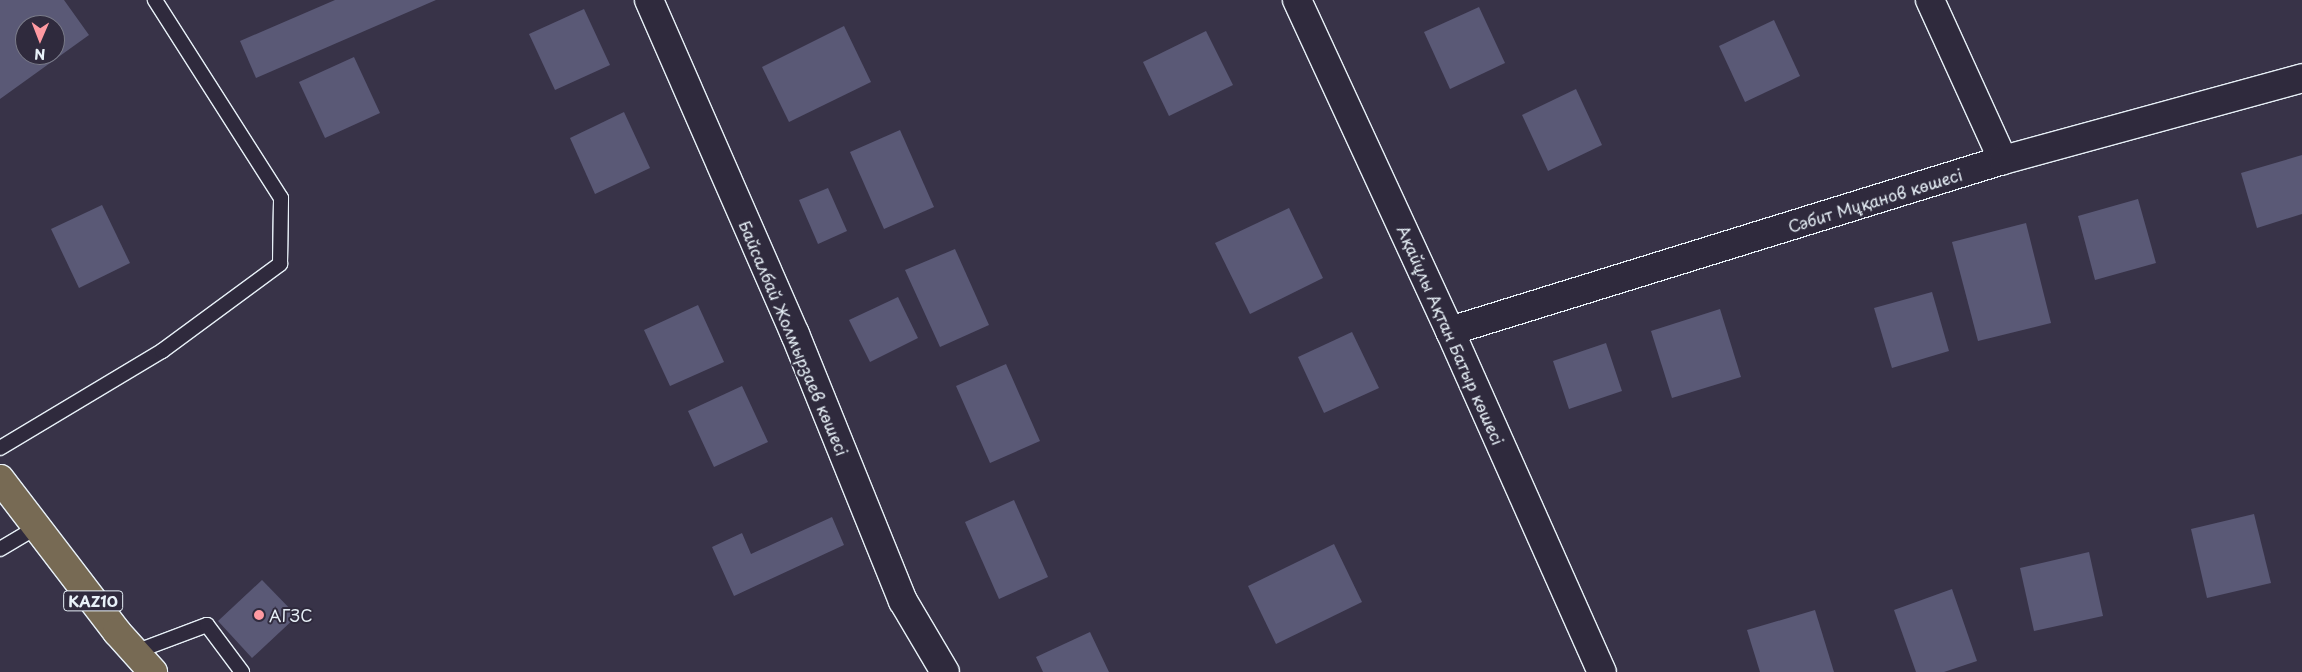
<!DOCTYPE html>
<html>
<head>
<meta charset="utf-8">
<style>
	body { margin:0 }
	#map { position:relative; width:2302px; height:672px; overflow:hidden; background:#383348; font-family:"Playpen Sans",sans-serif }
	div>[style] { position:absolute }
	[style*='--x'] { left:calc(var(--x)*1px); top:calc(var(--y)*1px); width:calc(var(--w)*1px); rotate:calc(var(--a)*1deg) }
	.building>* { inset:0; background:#5a5976 }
	.roads { filter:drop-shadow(1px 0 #e8f1f8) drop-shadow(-1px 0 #e8f1f8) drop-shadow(0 1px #e8f1f8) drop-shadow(0 -1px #e8f1f8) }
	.lane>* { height:14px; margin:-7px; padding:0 7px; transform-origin:7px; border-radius:7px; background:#2f2a3d }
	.street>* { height:28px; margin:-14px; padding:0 14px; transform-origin:14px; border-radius:14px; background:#2f2a3d }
	.primary>* { height:28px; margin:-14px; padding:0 14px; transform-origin:14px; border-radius:14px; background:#776a54 }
	.dots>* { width:14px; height:14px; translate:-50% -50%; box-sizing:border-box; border:2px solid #2f2a3d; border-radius:50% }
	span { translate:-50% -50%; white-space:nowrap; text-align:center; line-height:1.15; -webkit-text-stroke:4px #2f2a3d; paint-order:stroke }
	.shield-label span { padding:1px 4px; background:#2f2a3d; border:1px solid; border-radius:4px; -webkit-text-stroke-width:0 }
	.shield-label { font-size:15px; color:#e8f1f8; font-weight:700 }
	.street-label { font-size:16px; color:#e8f1f8 }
	.poi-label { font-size:16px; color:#e8f1f8 }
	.left { translate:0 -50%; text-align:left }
	.north { position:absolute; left:15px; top:15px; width:50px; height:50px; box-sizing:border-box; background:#2f2a3d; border:1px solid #797a88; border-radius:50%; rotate:181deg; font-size:14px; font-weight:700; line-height:20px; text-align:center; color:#e8f1f8 }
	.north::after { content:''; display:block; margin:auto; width:18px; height:22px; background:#ff9aa2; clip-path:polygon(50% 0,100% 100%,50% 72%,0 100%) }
</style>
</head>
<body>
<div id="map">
	<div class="building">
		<i style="clip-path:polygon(evenodd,0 0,64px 0,89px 35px,0 99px,0 0,25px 25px,55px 25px,55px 55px,25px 55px,25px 25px)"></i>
		<i style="clip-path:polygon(335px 0,436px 0,256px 78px,240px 41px)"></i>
		<i style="clip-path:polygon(1479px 7px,1505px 63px,1450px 89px,1424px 32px)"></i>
		<i style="clip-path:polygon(584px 9px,610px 65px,555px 90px,529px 34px)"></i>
		<i style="clip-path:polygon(1774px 20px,1800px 76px,1745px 102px,1719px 46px)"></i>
		<i style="clip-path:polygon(844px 26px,871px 82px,789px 122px,762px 67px)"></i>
		<i style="clip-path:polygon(1206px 31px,1233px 85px,1169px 116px,1143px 62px)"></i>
		<i style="clip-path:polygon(354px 57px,380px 113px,325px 138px,299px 82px)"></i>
		<i style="clip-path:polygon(1576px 89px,1602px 145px,1548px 171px,1522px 115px)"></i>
		<i style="clip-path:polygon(624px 112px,650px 168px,595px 194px,570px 138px)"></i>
		<i style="clip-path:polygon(900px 130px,934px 207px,884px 229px,850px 152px)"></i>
		<i style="clip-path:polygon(2302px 155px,2302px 214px,2257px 228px,2241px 173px)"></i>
		<i style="clip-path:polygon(828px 188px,847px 231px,818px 244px,799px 200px)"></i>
		<i style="clip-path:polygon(2138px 199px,2156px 263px,2095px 280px,2078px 216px)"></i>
		<i style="clip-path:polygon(102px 205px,130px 263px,79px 288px,51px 229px)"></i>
		<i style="clip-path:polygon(1289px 208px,1323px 278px,1250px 314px,1215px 243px)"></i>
		<i style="clip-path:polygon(2026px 223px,2051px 323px,1978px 341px,1952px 242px)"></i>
		<i style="clip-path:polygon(955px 249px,989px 325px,940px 347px,905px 270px)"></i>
		<i style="clip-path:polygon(1932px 292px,1949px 351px,1892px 368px,1874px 308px)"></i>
		<i style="clip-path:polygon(898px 297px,918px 338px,870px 362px,849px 320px)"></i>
		<i style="clip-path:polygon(698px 305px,724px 362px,670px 386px,644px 330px)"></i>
		<i style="clip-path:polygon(1720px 309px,1741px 377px,1672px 398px,1651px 331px)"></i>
		<i style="clip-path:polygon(1352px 332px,1379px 388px,1324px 413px,1298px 357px)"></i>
		<i style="clip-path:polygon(1606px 343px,1622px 391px,1569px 409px,1553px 361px)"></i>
		<i style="clip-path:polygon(1006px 364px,1040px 441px,990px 463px,956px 386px)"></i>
		<i style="clip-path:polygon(742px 386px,768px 442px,714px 467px,688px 411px)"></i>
		<i style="clip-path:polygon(1014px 500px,1048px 577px,999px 599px,965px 522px)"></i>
		<i style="clip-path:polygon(2254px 514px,2271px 583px,2207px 598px,2191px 529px)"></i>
		<i style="clip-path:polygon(832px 517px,844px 545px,734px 596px,712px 547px,742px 533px,751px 554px)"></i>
		<i style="clip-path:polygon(1334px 544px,1362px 602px,1276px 644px,1248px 586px)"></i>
		<i style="clip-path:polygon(2089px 552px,2103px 616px,2034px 631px,2020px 568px)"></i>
		<i style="clip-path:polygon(262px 580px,297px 616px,252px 658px,218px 621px)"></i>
		<i style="clip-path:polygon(1952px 589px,1977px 661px,1944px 672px,1916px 672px,1894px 610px)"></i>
		<i style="clip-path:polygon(1815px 610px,1834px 672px,1760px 672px,1747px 630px)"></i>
		<i style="clip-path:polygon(1090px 632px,1109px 672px,1043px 672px,1036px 657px)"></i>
	</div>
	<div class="roads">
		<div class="lane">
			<i style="--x:0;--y:448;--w:189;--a:-30.9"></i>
			<i style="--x:162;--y:351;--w:147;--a:-36.4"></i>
			<i style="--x:280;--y:264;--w:66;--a:-89.1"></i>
			<i style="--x:281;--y:198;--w:235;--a:-122.5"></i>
			<i style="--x:0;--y:549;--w:43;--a:-30.7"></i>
			<i style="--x:135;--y:652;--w:77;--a:-20.6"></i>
			<i style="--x:207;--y:625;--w:59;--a:53.3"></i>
		</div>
		<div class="street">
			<i style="--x:649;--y:0;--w:365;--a:66.4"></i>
			<i style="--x:795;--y:334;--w:288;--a:68"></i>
			<i style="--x:903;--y:601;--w:82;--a:59.4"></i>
			<i style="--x:1297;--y:0;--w:365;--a:65.2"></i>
			<i style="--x:1450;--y:331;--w:373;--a:66"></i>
			<i style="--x:1930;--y:0;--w:176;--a:65.5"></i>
			<i style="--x:1450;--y:331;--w:579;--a:-17.18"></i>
			<i style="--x:2003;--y:160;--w:310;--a:-15.3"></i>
		</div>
		<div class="primary">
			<i style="--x:0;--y:479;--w:193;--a:52.6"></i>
			<i style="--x:117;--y:632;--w:54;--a:48"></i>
		</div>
	</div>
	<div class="dots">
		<i style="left:259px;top:615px;background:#ff9aa2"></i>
	</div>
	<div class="shield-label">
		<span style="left:93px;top:601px">KAZ10</span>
	</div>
	<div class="street-label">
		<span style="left:1875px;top:200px;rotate:-17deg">Сәбит Мұқанов көшесі</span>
		<span style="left:1451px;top:335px;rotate:66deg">Ақайұлы Ақтан Батыр көшесі</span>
		<span style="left:794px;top:338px;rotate:67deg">Байсалбай Жолмырзаев көшесі</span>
	</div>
	<div class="poi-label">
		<span class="left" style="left:269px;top:615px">АГЗС</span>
	</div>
	<div class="north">N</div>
</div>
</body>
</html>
